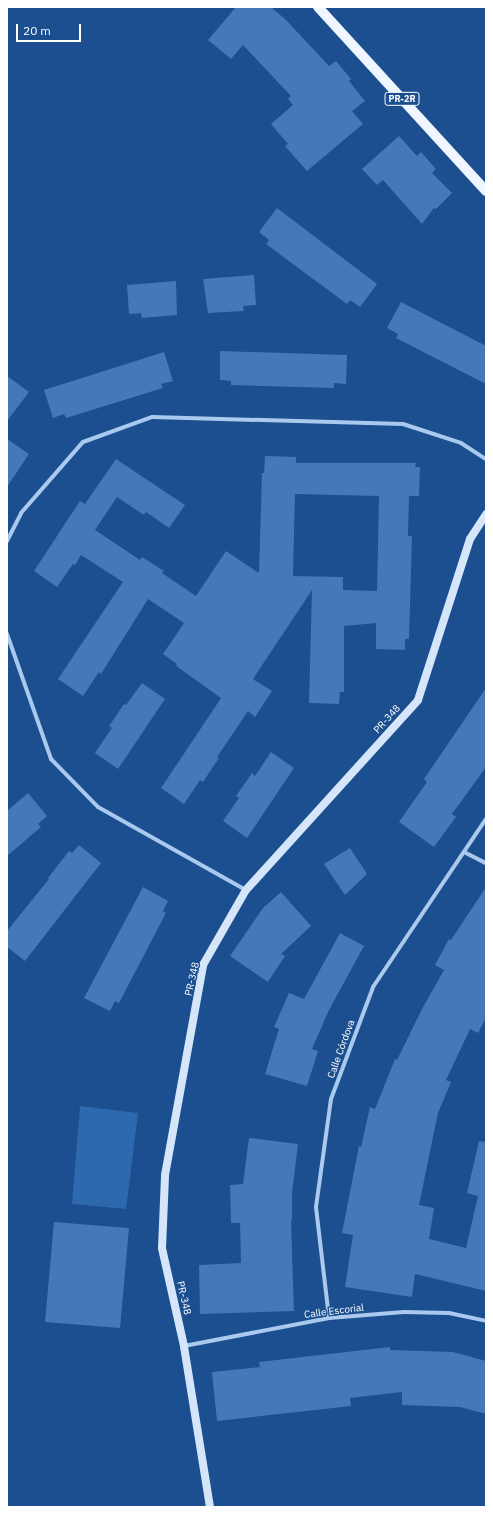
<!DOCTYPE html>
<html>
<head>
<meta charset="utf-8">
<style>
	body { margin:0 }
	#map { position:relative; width:493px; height:1514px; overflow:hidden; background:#1b4f8f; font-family:"IBM Plex Sans",sans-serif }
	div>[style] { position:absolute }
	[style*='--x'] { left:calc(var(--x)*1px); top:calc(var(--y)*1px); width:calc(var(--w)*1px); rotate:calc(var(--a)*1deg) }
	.green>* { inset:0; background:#2e69ad }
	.building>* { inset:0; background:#4478b7 }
	.street>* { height:4px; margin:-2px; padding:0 2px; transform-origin:2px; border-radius:2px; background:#a9c9ee }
	.secondary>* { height:8px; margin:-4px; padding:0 4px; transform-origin:4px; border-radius:4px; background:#d6e6fa }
	.primary>* { height:10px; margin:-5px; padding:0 5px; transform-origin:5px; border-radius:5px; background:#f0f6ff }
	span { translate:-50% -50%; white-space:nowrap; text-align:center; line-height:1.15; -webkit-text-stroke:3px #1b4f8f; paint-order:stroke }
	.shield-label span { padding:1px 3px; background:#1b4f8f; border:1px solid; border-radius:3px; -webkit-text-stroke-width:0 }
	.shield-label { font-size:9px; color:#fff; font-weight:700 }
	.street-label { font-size:10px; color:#fff }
	.frame { position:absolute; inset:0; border:8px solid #fff; pointer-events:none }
	.scale { position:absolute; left:16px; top:24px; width:65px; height:18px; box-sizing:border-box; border:2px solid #fff; border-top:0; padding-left:5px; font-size:12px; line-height:14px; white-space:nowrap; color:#fff; -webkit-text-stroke:3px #1b4f8f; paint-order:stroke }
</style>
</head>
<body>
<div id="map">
	<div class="green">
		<i style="clip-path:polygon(80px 1106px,138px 1113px,126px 1209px,72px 1204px)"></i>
	</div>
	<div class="building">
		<i style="clip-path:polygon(236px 7px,271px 7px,286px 20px,329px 66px,336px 61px,351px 79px,349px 81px,365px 101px,352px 111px,363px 124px,307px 171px,285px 146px,288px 144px,271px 124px,293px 105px,288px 99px,291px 96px,243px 45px,231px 59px,208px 40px)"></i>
		<i style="clip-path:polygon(399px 136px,417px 156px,421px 152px,436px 169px,432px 173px,452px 193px,436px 209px,434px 208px,422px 224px,383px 180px,377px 185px,362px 169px)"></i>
		<i style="clip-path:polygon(277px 208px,377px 284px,360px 307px,350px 300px,347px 304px,266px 244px,269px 240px,259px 232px)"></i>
		<i style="clip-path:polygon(254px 275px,256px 305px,243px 306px,244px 311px,208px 313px,203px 279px)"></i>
		<i style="clip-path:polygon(176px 281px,177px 315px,142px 318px,141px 313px,129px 314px,127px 285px)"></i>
		<i style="clip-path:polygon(401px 302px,486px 346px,486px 384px,396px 338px,398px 334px,387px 328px)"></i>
		<i style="clip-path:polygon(220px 351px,347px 355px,346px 384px,334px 383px,334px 388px,231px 385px,231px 381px,220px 380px)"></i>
		<i style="clip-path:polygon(164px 352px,173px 381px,161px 384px,163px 388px,66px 418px,64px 414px,53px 418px,44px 390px)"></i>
		<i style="clip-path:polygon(7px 376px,29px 392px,7px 421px)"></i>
		<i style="clip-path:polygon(7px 439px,29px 454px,7px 487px)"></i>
		<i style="clip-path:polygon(evenodd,265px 456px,296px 457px,296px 463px,416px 463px,415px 467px,420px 467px,419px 496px,409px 496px,408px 536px,412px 536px,409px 639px,405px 639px,405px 650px,376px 649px,376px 623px,344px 626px,344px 692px,340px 692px,339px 704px,309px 703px,312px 590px,253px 679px,272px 691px,255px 717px,248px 711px,217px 757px,219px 758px,203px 782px,200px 780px,184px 804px,161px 788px,221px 698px,176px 666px,177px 664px,163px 654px,184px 623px,148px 599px,101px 674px,99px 672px,83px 696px,58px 679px,123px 582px,81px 555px,75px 565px,73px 564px,57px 587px,34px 571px,80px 501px,85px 504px,116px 459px,185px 505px,169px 528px,146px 512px,144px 515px,117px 497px,95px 530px,140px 560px,142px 557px,164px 571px,162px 573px,196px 596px,226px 551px,259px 573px,262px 473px,264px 473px,265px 456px,295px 494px,379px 496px,377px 591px,343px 590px,343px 577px,293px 576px,295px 494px)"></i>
		<i style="clip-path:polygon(142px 683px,165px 699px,118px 769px,95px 753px,112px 728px,109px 726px,124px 704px,126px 705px)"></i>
		<i style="clip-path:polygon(486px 688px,486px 767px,452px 814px,456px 817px,434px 847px,399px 822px,427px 782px,424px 779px)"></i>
		<i style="clip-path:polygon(271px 752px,294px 768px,247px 838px,223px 821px,239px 798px,236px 796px,252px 773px,255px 776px)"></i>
		<i style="clip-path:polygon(28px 793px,47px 816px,38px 824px,41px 827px,7px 856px,7px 811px)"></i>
		<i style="clip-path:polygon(79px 845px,101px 863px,25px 961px,7px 947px,7px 931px,49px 879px,48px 878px,69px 851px,72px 853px)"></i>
		<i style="clip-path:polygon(350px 848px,367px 874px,345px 895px,324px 864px)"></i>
		<i style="clip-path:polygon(143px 887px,168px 901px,163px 911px,166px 913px,119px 1003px,115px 1001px,110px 1011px,84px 998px)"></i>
		<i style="clip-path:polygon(486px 887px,486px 1018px,478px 1033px,470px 1029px,446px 1080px,451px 1082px,438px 1113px,419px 1205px,434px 1208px,429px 1239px,466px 1248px,478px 1196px,467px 1193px,479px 1141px,486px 1142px,486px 1291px,415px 1274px,412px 1297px,345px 1287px,353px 1235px,342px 1233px,359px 1146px,361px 1147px,370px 1107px,375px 1109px,395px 1059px,397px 1060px,422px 1009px,444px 970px,435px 965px,449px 939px,451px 940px)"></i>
		<i style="clip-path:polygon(281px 892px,311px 926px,281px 954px,285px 956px,268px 982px,230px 956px,263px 908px)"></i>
		<i style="clip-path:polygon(340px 933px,364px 946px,329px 1010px,312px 1049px,318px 1051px,307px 1086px,265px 1074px,279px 1029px,274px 1027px,289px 993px,304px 999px)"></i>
		<i style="clip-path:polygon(249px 1138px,298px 1144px,292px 1193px,292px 1221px,291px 1221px,294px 1311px,200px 1314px,199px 1265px,241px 1263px,240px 1223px,231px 1223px,230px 1185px,243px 1184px)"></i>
		<i style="clip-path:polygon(54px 1222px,129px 1228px,120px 1328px,45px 1322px)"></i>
		<i style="clip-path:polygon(390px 1347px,390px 1350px,453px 1352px,486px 1361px,486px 1414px,460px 1407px,402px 1405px,402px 1392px,350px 1398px,351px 1406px,217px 1421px,212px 1372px,260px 1367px,259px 1362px)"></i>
	</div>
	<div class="street">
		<i style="--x:7;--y:541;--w:31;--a:-63"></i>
		<i style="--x:21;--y:513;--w:94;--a:-48.9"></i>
		<i style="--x:83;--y:442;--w:73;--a:-19.9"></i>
		<i style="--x:152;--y:417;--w:251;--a:1.6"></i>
		<i style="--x:403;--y:424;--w:61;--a:18.1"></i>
		<i style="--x:461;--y:443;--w:30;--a:33"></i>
		<i style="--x:7;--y:634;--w:133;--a:70.6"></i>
		<i style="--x:51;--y:759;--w:67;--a:45.6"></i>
		<i style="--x:98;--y:807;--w:170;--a:29.3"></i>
		<i style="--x:464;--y:852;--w:25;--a:27"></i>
		<i style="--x:329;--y:1318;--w:112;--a:-96.7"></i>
		<i style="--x:316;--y:1207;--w:109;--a:-82.1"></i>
		<i style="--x:331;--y:1099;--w:120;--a:-69.4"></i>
		<i style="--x:373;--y:987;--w:202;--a:-56.1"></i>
		<i style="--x:184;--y:1346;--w:148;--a:-10.9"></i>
		<i style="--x:329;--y:1318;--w:75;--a:-4.6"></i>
		<i style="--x:404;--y:1312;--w:45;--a:1.3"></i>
		<i style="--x:449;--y:1313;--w:38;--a:12"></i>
	</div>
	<div class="secondary">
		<i style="--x:210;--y:1507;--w:163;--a:-99.2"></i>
		<i style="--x:184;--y:1346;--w:100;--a:-102.7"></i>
		<i style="--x:162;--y:1248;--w:73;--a:-87.6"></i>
		<i style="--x:165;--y:1175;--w:213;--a:-79.7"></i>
		<i style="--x:203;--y:965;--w:86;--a:-60.2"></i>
		<i style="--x:246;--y:890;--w:256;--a:-47.8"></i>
		<i style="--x:418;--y:700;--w:169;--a:-72.1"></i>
		<i style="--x:470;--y:539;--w:30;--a:-57"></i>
	</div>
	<div class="primary">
		<i style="--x:318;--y:7;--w:249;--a:47.6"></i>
	</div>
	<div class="shield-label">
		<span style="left:402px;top:99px">PR-2R</span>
	</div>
	<div class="street-label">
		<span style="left:387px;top:719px;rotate:-48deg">PR-348</span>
		<span style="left:192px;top:979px;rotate:-77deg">PR-348</span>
		<span style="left:341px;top:1049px;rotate:-70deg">Calle Córdova</span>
		<span style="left:184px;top:1298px;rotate:77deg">PR-348</span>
		<span style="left:334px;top:1311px;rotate:-7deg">Calle Escorial</span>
	</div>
	<div class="frame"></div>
	<div class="scale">20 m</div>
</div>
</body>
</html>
